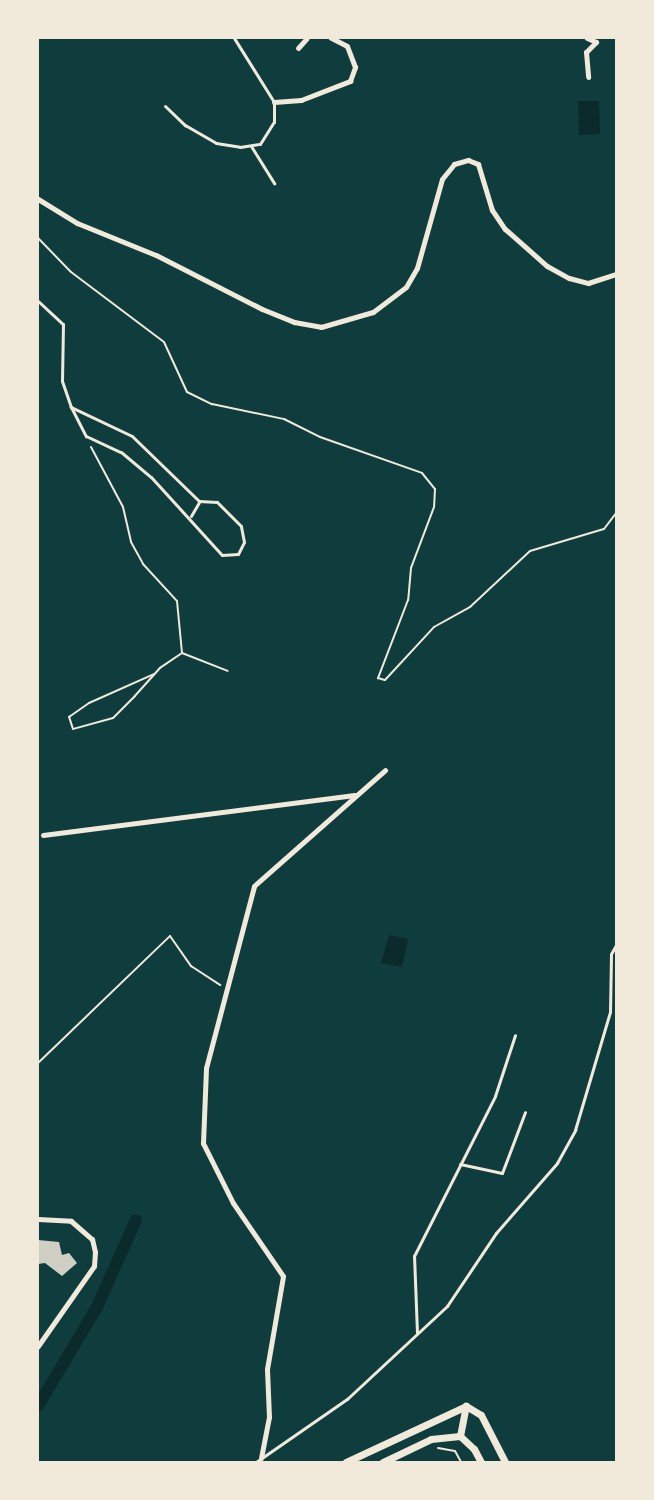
<!DOCTYPE html>
<html>
<head>
<meta charset="utf-8">
<style>
	body { margin:0 }
	#map { position:relative; width:654px; height:1500px; overflow:hidden; background:#0f3d3e; font-family:"Exo 2",sans-serif }
	div>[style] { position:absolute }
	[style*='--x'] { left:calc(var(--x)*1px); top:calc(var(--y)*1px); width:calc(var(--w)*1px); rotate:calc(var(--a)*1deg) }
	.water>* { inset:0; background:#0a2a2b }
	.canal>* { height:12px; margin:-6px; padding:0 6px; transform-origin:6px; border-radius:6px; background:#0a2a2b }
	.building>* { inset:0; background:#cfcfc3 }
	.path>* { height:2px; margin:-1px; padding:0 1px; transform-origin:1px; border-radius:1px; background:#f1e9da }
	.service>* { height:3px; margin:-1.5px; padding:0 1.5px; transform-origin:1.5px; border-radius:1.5px; background:#f1e9da }
	.minor>* { height:5px; margin:-2.5px; padding:0 2.5px; transform-origin:2.5px; border-radius:2.5px; background:#f1e9da }
	.tertiary>* { height:7px; margin:-3.5px; padding:0 3.5px; transform-origin:3.5px; border-radius:3.5px; background:#f1e9da }
	span { translate:-50% -50%; white-space:nowrap; text-align:center; line-height:1.15; -webkit-text-stroke:6px #f1e9da; paint-order:stroke }
	.frame { position:absolute; inset:0; border:39px solid #f1e9da; pointer-events:none }
</style>
</head>
<body>
<div id="map">
	<div class="water">
		<i style="clip-path:polygon(578px 101px,599px 101px,600px 134px,579px 135px)"></i>
		<i style="clip-path:polygon(389px 935px,408px 939px,402px 967px,381px 963px)"></i>
	</div>
	<div class="canal">
		<i style="--x:38;--y:1406;--w:115;--a:-59.2"></i>
		<i style="--x:97;--y:1307;--w:95;--a:-65.9"></i>
	</div>
	<div class="building">
		<i style="clip-path:polygon(38px 1240px,59px 1242px,62px 1255px,69px 1253px,77px 1263px,62px 1276px,45px 1263px,38px 1264px)"></i>
	</div>
	<div class="path">
		<i style="--x:38;--y:238;--w:47;--a:45.9"></i>
		<i style="--x:71;--y:272;--w:116;--a:37"></i>
		<i style="--x:164;--y:342;--w:55;--a:65.3"></i>
		<i style="--x:187;--y:392;--w:28;--a:26"></i>
		<i style="--x:212;--y:404;--w:74;--a:11.8"></i>
		<i style="--x:284;--y:419;--w:40;--a:26.6"></i>
		<i style="--x:320;--y:437;--w:108;--a:19.4"></i>
		<i style="--x:422;--y:473;--w:21;--a:51"></i>
		<i style="--x:435;--y:489;--w:18;--a:93"></i>
		<i style="--x:434;--y:507;--w:65;--a:110.7"></i>
		<i style="--x:411;--y:568;--w:32;--a:95"></i>
		<i style="--x:408;--y:600;--w:84;--a:111"></i>
		<i style="--x:378;--y:678;--w:7;--a:16"></i>
		<i style="--x:385;--y:680;--w:72;--a:-47.2"></i>
		<i style="--x:434;--y:627;--w:41;--a:-29.1"></i>
		<i style="--x:470;--y:607;--w:82;--a:-43"></i>
		<i style="--x:530;--y:551;--w:77;--a:-16.6"></i>
		<i style="--x:604;--y:529;--w:20;--a:-53"></i>
		<i style="--x:91;--y:447;--w:68;--a:61.9"></i>
		<i style="--x:123;--y:507;--w:36;--a:77"></i>
		<i style="--x:131;--y:542;--w:25;--a:61"></i>
		<i style="--x:143;--y:564;--w:50;--a:47.4"></i>
		<i style="--x:177;--y:601;--w:52;--a:84.5"></i>
		<i style="--x:182;--y:653;--w:27;--a:146"></i>
		<i style="--x:160;--y:668;--w:38;--a:132"></i>
		<i style="--x:135;--y:696;--w:31;--a:135"></i>
		<i style="--x:113;--y:718;--w:41;--a:164.6"></i>
		<i style="--x:73;--y:729;--w:13;--a:-108"></i>
		<i style="--x:69;--y:717;--w:24;--a:-35"></i>
		<i style="--x:89;--y:703;--w:71;--a:-24"></i>
		<i style="--x:182;--y:653;--w:49;--a:21.4"></i>
		<i style="--x:38;--y:1063;--w:183;--a:-43.9"></i>
		<i style="--x:170;--y:936;--w:37;--a:55"></i>
		<i style="--x:191;--y:966;--w:35;--a:33"></i>
		<i style="--x:438;--y:1448;--w:17;--a:10"></i>
		<i style="--x:455;--y:1451;--w:13;--a:61"></i>
	</div>
	<div class="service">
		<i style="--x:165;--y:106;--w:28;--a:44"></i>
		<i style="--x:185;--y:125;--w:36;--a:30"></i>
		<i style="--x:216;--y:143;--w:24;--a:9"></i>
		<i style="--x:240;--y:147;--w:20;--a:-9"></i>
		<i style="--x:260;--y:144;--w:26;--a:-58"></i>
		<i style="--x:274;--y:122;--w:20;--a:-90"></i>
		<i style="--x:274;--y:102;--w:75;--a:-122"></i>
		<i style="--x:251;--y:146;--w:44;--a:58.1"></i>
		<i style="--x:38;--y:301;--w:34;--a:43"></i>
		<i style="--x:63;--y:324;--w:57;--a:91"></i>
		<i style="--x:62;--y:381;--w:28;--a:71"></i>
		<i style="--x:71;--y:407;--w:33;--a:63"></i>
		<i style="--x:86;--y:436;--w:38;--a:25"></i>
		<i style="--x:121;--y:452;--w:39;--a:40"></i>
		<i style="--x:151;--y:477;--w:105;--a:47.7"></i>
		<i style="--x:222;--y:555;--w:16;--a:-4"></i>
		<i style="--x:238;--y:554;--w:13;--a:-63"></i>
		<i style="--x:244;--y:542;--w:16;--a:-101"></i>
		<i style="--x:241;--y:526;--w:34;--a:-135"></i>
		<i style="--x:217;--y:502;--w:18;--a:-177"></i>
		<i style="--x:199;--y:501;--w:93;--a:-135.9"></i>
		<i style="--x:132;--y:436;--w:68;--a:-154.6"></i>
		<i style="--x:191;--y:516;--w:16;--a:-60"></i>
		<i style="--x:460;--y:1164;--w:43;--a:12.1"></i>
		<i style="--x:502;--y:1173;--w:65;--a:-69.3"></i>
		<i style="--x:417;--y:1333;--w:77;--a:-92.2"></i>
		<i style="--x:414;--y:1256;--w:179;--a:-63.1"></i>
		<i style="--x:495;--y:1096;--w:64;--a:-71.8"></i>
		<i style="--x:256;--y:1462;--w:111;--a:-34.7"></i>
		<i style="--x:347;--y:1399;--w:137;--a:-42.9"></i>
		<i style="--x:447;--y:1306;--w:88;--a:-56.1"></i>
		<i style="--x:496;--y:1233;--w:93;--a:-48.9"></i>
		<i style="--x:557;--y:1163;--w:38;--a:-61"></i>
		<i style="--x:575;--y:1130;--w:123;--a:-73.5"></i>
		<i style="--x:610;--y:1012;--w:58;--a:-89"></i>
		<i style="--x:611;--y:954;--w:10;--a:-61"></i>
	</div>
	<div class="minor">
		<i style="--x:587;--y:38;--w:10;--a:24"></i>
		<i style="--x:596;--y:42;--w:14;--a:135"></i>
		<i style="--x:586;--y:52;--w:25;--a:85"></i>
		<i style="--x:298;--y:48;--w:13;--a:-48"></i>
		<i style="--x:274;--y:102;--w:27;--a:-4"></i>
		<i style="--x:301;--y:100;--w:53;--a:-21.2"></i>
		<i style="--x:350;--y:81;--w:15;--a:-70"></i>
		<i style="--x:355;--y:67;--w:22;--a:-111"></i>
		<i style="--x:347;--y:46;--w:18;--a:-153"></i>
		<i style="--x:38;--y:199;--w:46;--a:31.6"></i>
		<i style="--x:77;--y:223;--w:85;--a:22.1"></i>
		<i style="--x:156;--y:255;--w:119;--a:27"></i>
		<i style="--x:262;--y:309;--w:35;--a:22"></i>
		<i style="--x:294;--y:322;--w:27;--a:10"></i>
		<i style="--x:321;--y:327;--w:54;--a:-16.1"></i>
		<i style="--x:373;--y:312;--w:41;--a:-37.1"></i>
		<i style="--x:406;--y:287;--w:22;--a:-60"></i>
		<i style="--x:417;--y:268;--w:92;--a:-74.3"></i>
		<i style="--x:442;--y:179;--w:19;--a:-51"></i>
		<i style="--x:454;--y:164;--w:15;--a:-16"></i>
		<i style="--x:468;--y:160;--w:11;--a:22"></i>
		<i style="--x:478;--y:164;--w:48;--a:73.1"></i>
		<i style="--x:492;--y:210;--w:23;--a:56"></i>
		<i style="--x:505;--y:229;--w:56;--a:41.4"></i>
		<i style="--x:547;--y:266;--w:25;--a:29"></i>
		<i style="--x:569;--y:278;--w:20;--a:15"></i>
		<i style="--x:588;--y:283;--w:29;--a:-18"></i>
		<i style="--x:43;--y:835;--w:314;--a:-7.3"></i>
		<i style="--x:38;--y:1219;--w:33;--a:3"></i>
		<i style="--x:71;--y:1221;--w:28;--a:41"></i>
		<i style="--x:92;--y:1239;--w:13;--a:77"></i>
		<i style="--x:95;--y:1252;--w:14;--a:94"></i>
		<i style="--x:94;--y:1266;--w:98;--a:125"></i>
		<i style="--x:261;--y:1458;--w:42;--a:-79"></i>
		<i style="--x:269;--y:1417;--w:48;--a:-92.4"></i>
		<i style="--x:267;--y:1369;--w:94;--a:-80.2"></i>
		<i style="--x:283;--y:1276;--w:88;--a:-124.4"></i>
		<i style="--x:233;--y:1203;--w:67;--a:-116.6"></i>
		<i style="--x:203;--y:1143;--w:75;--a:-87.7"></i>
		<i style="--x:206;--y:1068;--w:188;--a:-75.2"></i>
		<i style="--x:254;--y:886;--w:175;--a:-41.5"></i>
	</div>
	<div class="tertiary">
		<i style="--x:466;--y:1406;--w:17;--a:31"></i>
		<i style="--x:481;--y:1415;--w:53;--a:62.9"></i>
		<i style="--x:460;--y:1436;--w:19;--a:43"></i>
		<i style="--x:474;--y:1449;--w:15;--a:62"></i>
		<i style="--x:460;--y:1436;--w:31;--a:-79"></i>
		<i style="--x:346;--y:1462;--w:132;--a:-25"></i>
		<i style="--x:383;--y:1462;--w:53;--a:-25.6"></i>
		<i style="--x:431;--y:1439;--w:29;--a:-6"></i>
	</div>
	<div class="frame"></div>
</div>
</body>
</html>
